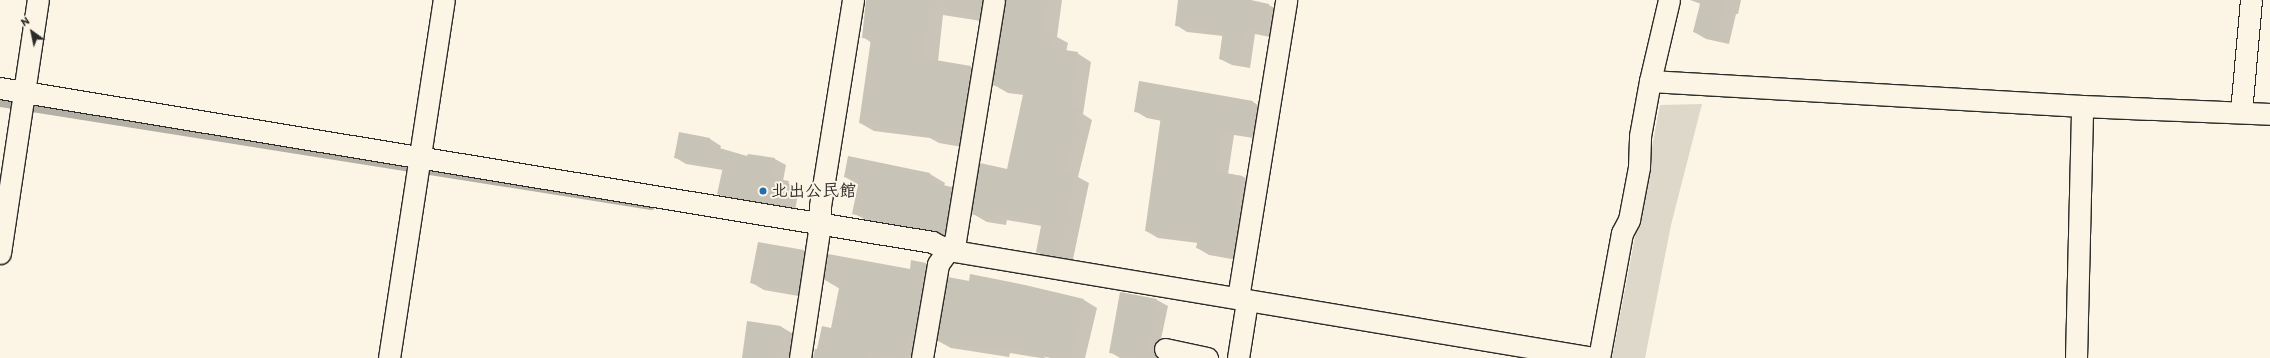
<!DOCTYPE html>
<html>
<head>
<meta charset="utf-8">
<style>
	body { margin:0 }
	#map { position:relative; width:2270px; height:358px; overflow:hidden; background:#fcf5e5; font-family:Itim,"Klee One",sans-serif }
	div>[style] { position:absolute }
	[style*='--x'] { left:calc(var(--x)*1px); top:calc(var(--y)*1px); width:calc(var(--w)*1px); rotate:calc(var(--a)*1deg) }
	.green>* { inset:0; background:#ded8ca }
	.shadow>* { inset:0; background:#0003 }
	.stream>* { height:7px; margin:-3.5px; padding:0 3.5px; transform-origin:3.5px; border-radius:3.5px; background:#b4b0a5 }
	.building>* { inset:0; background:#c8c3b7 }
	.roads { filter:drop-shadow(1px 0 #2b2b2b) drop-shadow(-1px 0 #2b2b2b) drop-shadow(0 1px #2b2b2b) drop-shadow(0 -1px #2b2b2b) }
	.minor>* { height:21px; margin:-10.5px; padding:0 10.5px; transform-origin:10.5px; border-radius:10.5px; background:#fcf5e5 }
	.dots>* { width:11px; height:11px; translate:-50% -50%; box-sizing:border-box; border:2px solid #fcf5e5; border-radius:50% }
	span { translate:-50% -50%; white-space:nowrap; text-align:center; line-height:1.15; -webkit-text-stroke:4px #fcf5e5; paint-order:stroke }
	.poi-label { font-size:17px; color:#2b2b2b; font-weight:700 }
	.left { translate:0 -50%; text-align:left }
	.north { position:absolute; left:12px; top:12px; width:40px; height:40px; -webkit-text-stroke:3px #fcf5e5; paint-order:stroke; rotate:327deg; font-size:11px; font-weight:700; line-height:16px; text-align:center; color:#2b2b2b }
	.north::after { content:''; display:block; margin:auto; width:14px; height:18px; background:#2b2b2b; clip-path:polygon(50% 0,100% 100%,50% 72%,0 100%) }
</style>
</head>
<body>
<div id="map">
	<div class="green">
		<i style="clip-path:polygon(1702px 104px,1671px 225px,1645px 358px,1612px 358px,1660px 105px)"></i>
	</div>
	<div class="shadow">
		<i style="clip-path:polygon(867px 0,999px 0,994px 23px,943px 15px,938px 61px,971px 67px,985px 75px,973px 149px,939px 143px,930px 138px,874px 131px,860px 123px,872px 43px,863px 37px)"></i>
		<i style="clip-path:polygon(1006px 0,1062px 0,1057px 37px,1068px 43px,1066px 52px,1077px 53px,1091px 62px,1083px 114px,1092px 120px,1078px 177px,1089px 183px,1072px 264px,1051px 260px,1037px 252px,1042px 226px,1007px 220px,1006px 225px,987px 222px,973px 214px,1008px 170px,1024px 95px,1008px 93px,994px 85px)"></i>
		<i style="clip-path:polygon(1179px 0,1240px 0,1269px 5px,1280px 11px,1275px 38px,1255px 34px,1250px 68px,1232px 65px,1220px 59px,1223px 36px,1187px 32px,1176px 25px)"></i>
		<i style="clip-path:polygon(1690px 0,1741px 0,1738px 14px,1736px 14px,1729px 44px,1706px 39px,1694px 32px,1701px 4px)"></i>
		<i style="clip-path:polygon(1140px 83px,1253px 102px,1265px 109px,1260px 139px,1234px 135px,1228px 174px,1242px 176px,1254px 183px,1243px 261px,1209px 255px,1197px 248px,1198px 243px,1158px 238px,1146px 231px,1162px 121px,1147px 118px,1135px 111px)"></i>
		<i style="clip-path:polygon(680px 134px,710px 139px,721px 146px,720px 149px,748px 158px,775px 159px,786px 165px,783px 181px,799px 188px,795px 211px,729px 200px,718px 194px,723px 170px,686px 164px,676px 158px)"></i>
		<i style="clip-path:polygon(849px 157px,930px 174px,945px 183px,944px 186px,951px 188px,966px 196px,958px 241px,868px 221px,853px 213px,859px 185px,845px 177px)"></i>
		<i style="clip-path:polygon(804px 251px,816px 258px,810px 298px,764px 290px,752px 283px)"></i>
		<i style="clip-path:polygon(926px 264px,941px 272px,920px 358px,813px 358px,815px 349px,818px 349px,832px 329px,840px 289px,825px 280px,910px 270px)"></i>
		<i style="clip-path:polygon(970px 282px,1084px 300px,1097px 308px,1085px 358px,1055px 358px,1040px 354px,1046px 358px,1041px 358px,1010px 353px,1009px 357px,951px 348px,938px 341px)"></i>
		<i style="clip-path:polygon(1157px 300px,1168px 306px,1157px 358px,1120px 358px,1110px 352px)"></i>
		<i style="clip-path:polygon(780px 326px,795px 335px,802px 358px,743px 358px)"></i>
	</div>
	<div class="stream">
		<i style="--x:0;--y:103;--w:659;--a:8.99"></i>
	</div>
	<div class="building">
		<i style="clip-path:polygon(866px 0,930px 0,923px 58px,971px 66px,959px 142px,924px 135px,924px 132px,859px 123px,871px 39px,862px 38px)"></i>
		<i style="clip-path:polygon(951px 0,982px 0,979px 15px,950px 10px)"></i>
		<i style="clip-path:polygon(1006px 0,1047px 0,1043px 32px,1054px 34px,1052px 48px,1078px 52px,1069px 108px,1079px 110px,1064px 172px,1075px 174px,1058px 256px,1036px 252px,1042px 221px,993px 213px,992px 218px,971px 214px,980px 163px,1007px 169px,1024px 90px,992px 85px)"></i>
		<i style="clip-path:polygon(1178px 0,1251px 0,1269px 4px,1263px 32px,1244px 28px,1238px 62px,1219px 59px,1223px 31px,1175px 26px)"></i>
		<i style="clip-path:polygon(1701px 0,1725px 0,1716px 38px,1693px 32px)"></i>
		<i style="clip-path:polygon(1139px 81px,1253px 101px,1248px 133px,1222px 129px,1215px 171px,1242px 176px,1233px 229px,1236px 230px,1231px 255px,1196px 248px,1198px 239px,1145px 231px,1161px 116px,1134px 112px)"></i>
		<i style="clip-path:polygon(679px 132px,710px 138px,709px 145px,747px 156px,748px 154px,775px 158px,772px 178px,789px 181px,784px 205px,717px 194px,723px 167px,674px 158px)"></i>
		<i style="clip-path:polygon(848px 156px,930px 173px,929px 182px,952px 187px,944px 234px,852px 214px,859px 180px,844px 177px)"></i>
		<i style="clip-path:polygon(758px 242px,804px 250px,798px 292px,750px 283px)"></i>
		<i style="clip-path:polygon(828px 254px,910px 269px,911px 260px,926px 263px,913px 338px,907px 337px,904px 358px,869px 352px,868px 358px,815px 358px,822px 326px,831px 328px,840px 283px,824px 280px)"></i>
		<i style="clip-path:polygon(970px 274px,1025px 285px,1084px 299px,1070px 358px,1051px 358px,1036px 355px,1036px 352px,997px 346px,996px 350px,937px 341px,948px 277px,969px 281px)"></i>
		<i style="clip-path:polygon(1120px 292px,1157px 299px,1145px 358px,1109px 353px)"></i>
		<i style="clip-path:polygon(747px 321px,781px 326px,776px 358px,742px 358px)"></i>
	</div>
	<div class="roads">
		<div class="minor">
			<i style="--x:1650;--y:81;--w:433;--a:3.3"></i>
			<i style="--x:2082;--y:106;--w:188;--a:2.4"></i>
			<i style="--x:0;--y:88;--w:945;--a:9.38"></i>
			<i style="--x:932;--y:242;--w:18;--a:27"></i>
			<i style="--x:948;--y:250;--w:655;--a:9.49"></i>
			<i style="--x:2241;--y:112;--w:112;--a:-84.9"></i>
			<i style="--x:0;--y:253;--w:256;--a:-81.5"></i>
			<i style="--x:1238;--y:298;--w:302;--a:-80.8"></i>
			<i style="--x:1165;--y:349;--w:43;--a:12.1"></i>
			<i style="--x:389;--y:358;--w:362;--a:-81.3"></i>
			<i style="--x:800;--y:358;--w:135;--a:-81.5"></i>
			<i style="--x:820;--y:224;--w:18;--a:-90"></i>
			<i style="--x:820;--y:206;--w:209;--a:-80.9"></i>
			<i style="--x:922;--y:358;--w:95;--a:-80.3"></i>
			<i style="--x:938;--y:264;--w:29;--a:-54"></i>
			<i style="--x:955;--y:241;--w:244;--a:-80.8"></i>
			<i style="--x:1238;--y:358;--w:58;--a:-81"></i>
			<i style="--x:1599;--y:358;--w:127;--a:-79.6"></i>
			<i style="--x:1622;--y:233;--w:15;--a:-62"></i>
			<i style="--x:1629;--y:220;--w:54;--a:-79.3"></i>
			<i style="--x:1639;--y:167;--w:31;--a:-88"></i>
			<i style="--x:1640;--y:136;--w:56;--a:-79.7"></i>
			<i style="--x:1650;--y:81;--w:83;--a:-76.8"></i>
			<i style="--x:2076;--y:358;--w:252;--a:-88.6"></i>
		</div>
	</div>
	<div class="dots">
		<i style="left:763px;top:191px;background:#1f6fb2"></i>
	</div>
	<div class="poi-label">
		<span class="left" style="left:771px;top:191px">北出公民館</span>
	</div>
	<div class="north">N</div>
</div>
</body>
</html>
